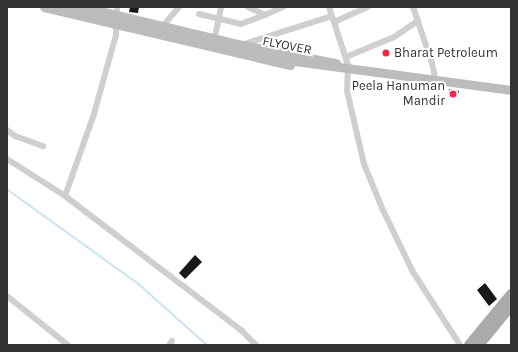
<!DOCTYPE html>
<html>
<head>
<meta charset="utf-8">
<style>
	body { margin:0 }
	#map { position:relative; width:518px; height:352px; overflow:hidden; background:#fff; font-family:Karla,sans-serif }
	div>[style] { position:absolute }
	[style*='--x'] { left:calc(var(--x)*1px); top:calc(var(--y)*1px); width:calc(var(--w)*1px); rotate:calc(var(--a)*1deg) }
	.stream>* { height:1.5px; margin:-0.75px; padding:0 0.75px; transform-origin:0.75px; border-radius:0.75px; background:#cae5f1 }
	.building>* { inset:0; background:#191919 }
	.street>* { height:6px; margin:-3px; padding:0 3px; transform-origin:3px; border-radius:3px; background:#cfcfcf }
	.secondary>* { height:9px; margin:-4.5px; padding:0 4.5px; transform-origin:4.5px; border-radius:4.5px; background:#bcbcbc }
	.primary>* { height:10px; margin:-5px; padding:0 5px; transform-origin:5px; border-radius:5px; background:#aaa }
	.secondary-bridge>* { height:9px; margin:-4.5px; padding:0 4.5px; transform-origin:4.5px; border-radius:4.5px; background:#bcbcbc }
	.dots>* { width:11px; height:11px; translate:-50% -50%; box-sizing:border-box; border:2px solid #fff; border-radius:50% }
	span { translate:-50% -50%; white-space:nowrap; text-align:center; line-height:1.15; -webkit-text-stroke:4px #fff; paint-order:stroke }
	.street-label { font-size:13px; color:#323232 }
	.poi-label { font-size:13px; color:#323232 }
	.left { translate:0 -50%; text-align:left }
	.right { translate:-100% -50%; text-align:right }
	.frame { position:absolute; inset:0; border:8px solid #323232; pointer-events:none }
</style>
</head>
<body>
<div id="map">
	<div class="stream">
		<i style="--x:7;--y:189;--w:164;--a:35.8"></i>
		<i style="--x:140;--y:285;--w:90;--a:41.8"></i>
	</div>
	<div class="building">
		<i style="clip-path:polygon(130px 7px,139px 7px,138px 13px,129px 12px)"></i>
		<i style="clip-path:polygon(388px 49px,389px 57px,386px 58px,384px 50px)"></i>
		<i style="clip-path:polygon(449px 89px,459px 91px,457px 98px,448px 97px)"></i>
		<i style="clip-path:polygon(195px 255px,202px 262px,185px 279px,179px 273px)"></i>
		<i style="clip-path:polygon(485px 283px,497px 299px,489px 306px,477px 290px)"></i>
	</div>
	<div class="street">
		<i style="--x:117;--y:7;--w:28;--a:92"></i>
		<i style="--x:116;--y:35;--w:82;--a:105.6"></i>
		<i style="--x:94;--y:114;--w:87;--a:109.5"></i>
		<i style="--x:65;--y:196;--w:223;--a:37.3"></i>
		<i style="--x:242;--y:331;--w:20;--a:45"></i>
		<i style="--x:248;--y:7;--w:19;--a:25"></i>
		<i style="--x:265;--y:15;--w:20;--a:-24"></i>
		<i style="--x:329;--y:7;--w:61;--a:71.9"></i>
		<i style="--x:348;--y:65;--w:26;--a:92"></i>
		<i style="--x:347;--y:91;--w:75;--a:76.9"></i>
		<i style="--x:364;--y:164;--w:48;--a:67.8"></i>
		<i style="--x:382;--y:208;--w:71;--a:64.2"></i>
		<i style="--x:413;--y:272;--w:87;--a:57.2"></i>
		<i style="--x:413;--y:7;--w:59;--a:71.3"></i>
		<i style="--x:432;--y:63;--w:19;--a:78"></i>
		<i style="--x:199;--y:14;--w:43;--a:13.4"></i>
		<i style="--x:241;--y:24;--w:26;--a:-21"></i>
		<i style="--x:334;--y:22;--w:37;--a:-24"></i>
		<i style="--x:163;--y:26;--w:25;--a:-50"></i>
		<i style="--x:214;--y:41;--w:35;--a:-78"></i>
		<i style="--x:244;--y:44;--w:92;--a:-17.7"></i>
		<i style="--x:346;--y:57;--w:52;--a:-22.6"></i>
		<i style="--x:394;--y:37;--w:29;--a:-34"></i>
		<i style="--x:7;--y:130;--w:10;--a:37"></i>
		<i style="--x:15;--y:136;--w:30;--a:20"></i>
		<i style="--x:7;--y:159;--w:69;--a:32.5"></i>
		<i style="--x:7;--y:296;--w:78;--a:38.8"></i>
		<i style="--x:169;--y:345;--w:5;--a:-53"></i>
	</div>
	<div class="secondary">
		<i style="--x:44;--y:7;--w:253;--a:13.3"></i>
		<i style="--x:83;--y:7;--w:164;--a:13.4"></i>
		<i style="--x:243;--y:45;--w:95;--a:11"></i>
	</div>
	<div class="primary">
		<i style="--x:469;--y:345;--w:66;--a:-50.5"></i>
		<i style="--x:479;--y:345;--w:50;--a:-50.6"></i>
	</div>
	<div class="secondary-bridge">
		<i style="--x:63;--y:7;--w:230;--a:13.3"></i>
		<i style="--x:287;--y:60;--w:226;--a:7.6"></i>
	</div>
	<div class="dots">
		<i style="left:386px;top:53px;background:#f7264a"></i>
		<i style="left:453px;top:94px;background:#f7264a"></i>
	</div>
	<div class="street-label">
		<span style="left:287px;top:46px;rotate:11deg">FLYOVER</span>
	</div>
	<div class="poi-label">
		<span class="left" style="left:394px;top:53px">Bharat Petroleum</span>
		<span class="right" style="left:445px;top:94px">Peela Hanuman<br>Mandir</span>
	</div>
	<div class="frame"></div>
</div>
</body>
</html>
